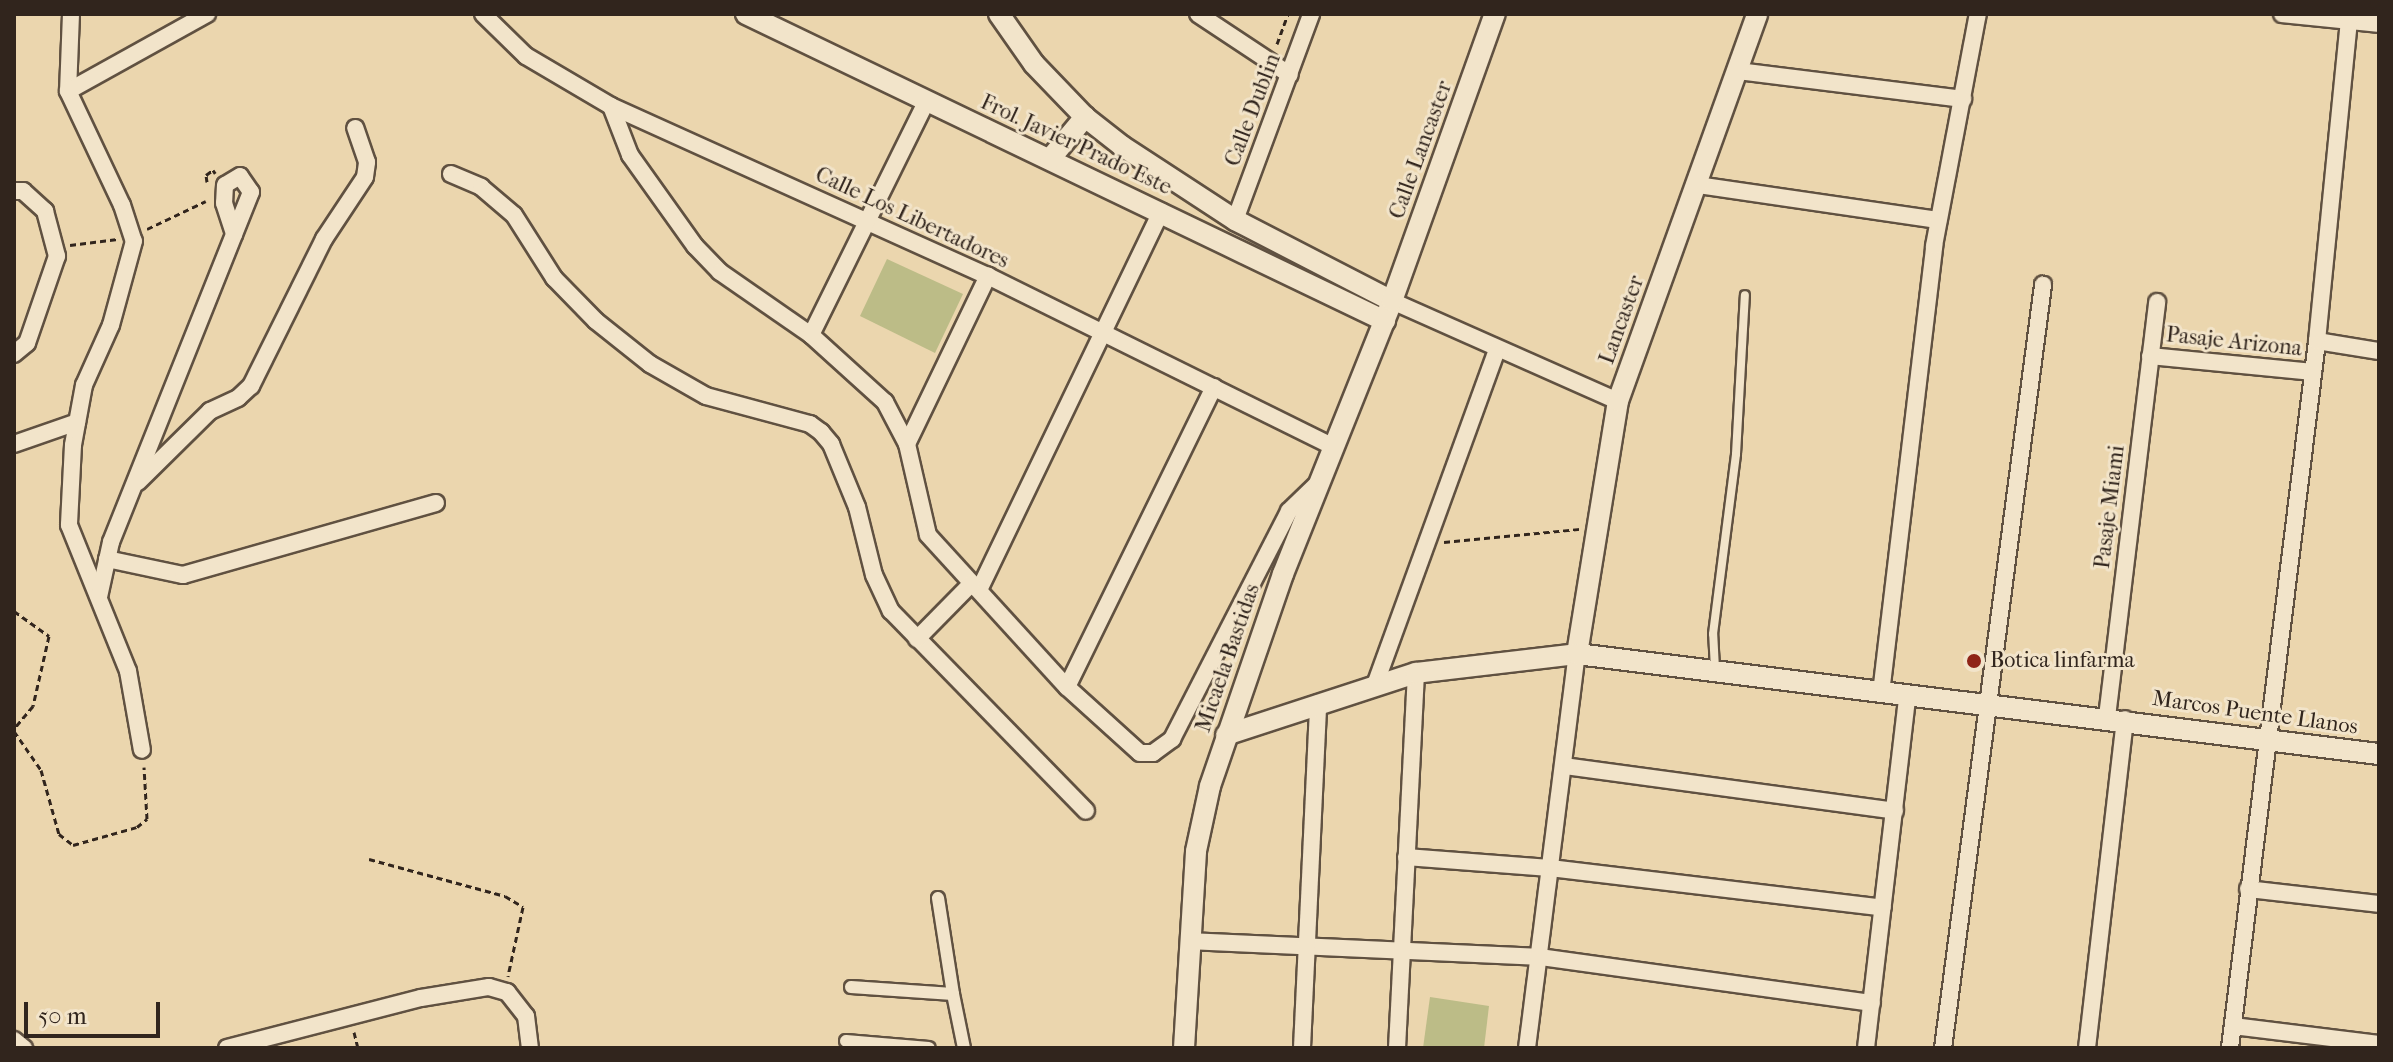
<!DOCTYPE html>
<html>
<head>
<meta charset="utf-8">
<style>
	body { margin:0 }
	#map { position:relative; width:2393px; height:1062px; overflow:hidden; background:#ebd6ae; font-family:"IM FELL French Canon",serif }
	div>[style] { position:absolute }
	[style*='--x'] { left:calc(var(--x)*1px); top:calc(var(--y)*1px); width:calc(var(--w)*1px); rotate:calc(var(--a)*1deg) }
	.green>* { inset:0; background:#bcbc87 }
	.path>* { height:3px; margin-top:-1.5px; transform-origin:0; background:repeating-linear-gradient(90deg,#31251d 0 6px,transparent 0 10px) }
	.roads { filter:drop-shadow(2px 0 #605141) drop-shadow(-2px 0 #605141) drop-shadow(0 2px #605141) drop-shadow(0 -2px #605141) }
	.service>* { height:8px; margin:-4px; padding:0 4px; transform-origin:4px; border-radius:4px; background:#f2e4ca }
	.pedestrian>* { height:12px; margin:-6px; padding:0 6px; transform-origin:6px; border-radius:6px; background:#f2e4ca }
	.minor>* { height:16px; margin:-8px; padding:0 8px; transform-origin:8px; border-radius:8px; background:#f2e4ca }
	.tertiary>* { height:20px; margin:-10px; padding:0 10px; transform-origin:10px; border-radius:10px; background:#f2e4ca }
	.dots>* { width:22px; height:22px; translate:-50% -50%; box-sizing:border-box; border:4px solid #f2e4ca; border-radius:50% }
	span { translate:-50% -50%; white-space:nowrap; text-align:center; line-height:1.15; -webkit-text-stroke:6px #f2e4ca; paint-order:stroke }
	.street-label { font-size:22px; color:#31251d }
	.poi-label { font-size:22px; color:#31251d }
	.left { translate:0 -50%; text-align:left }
	.frame { position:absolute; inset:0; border:16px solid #31251d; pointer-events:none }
	.scale { position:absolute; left:24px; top:1002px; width:136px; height:36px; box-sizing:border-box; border:4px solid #31251d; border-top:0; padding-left:10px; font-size:24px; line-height:28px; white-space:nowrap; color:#31251d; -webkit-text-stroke:6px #f2e4ca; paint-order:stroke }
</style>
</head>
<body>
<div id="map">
	<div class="green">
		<i style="clip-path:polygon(887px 259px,963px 294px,935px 353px,860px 316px)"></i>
		<i style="clip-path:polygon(1430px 997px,1489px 1006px,1484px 1048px,1423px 1048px)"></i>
	</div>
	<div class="path">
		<i style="--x:1277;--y:44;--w:32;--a:-70"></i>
		<i style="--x:207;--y:182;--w:7;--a:-98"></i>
		<i style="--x:206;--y:175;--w:9;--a:-36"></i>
		<i style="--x:213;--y:170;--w:4;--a:56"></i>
		<i style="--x:147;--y:229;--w:65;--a:-25.4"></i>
		<i style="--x:70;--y:245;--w:48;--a:-7.1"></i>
		<i style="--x:1444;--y:542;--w:137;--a:-5.5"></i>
		<i style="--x:14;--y:611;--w:43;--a:35.5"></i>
		<i style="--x:49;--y:636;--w:72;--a:102.9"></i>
		<i style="--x:33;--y:706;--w:30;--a:130"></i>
		<i style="--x:14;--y:731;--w:47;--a:55.3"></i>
		<i style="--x:41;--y:770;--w:66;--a:74.3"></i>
		<i style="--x:59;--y:834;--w:18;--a:38"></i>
		<i style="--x:73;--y:845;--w:66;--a:-15.7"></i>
		<i style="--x:137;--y:827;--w:13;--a:-39"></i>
		<i style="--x:147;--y:819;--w:52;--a:-93.3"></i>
		<i style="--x:369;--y:859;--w:141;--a:15.2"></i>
		<i style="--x:505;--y:896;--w:21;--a:31"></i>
		<i style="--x:523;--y:907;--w:71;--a:102.3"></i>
		<i style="--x:354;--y:1032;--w:16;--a:76"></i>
	</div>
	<div class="roads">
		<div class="service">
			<i style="--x:1715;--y:669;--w:35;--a:-93"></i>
			<i style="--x:1713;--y:634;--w:181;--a:-82.7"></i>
			<i style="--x:1736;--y:454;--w:159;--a:-86.8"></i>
		</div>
		<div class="pedestrian">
			<i style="--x:938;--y:898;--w:97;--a:81.1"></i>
			<i style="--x:851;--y:987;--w:102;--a:3.9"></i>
			<i style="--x:953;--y:994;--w:55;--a:78.5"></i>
			<i style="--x:846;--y:1041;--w:83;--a:4.8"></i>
		</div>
		<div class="minor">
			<i style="--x:71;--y:14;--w:77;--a:92.2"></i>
			<i style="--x:68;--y:91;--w:126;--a:64.7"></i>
			<i style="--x:122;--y:205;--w:38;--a:72"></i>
			<i style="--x:134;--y:241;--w:87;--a:105.3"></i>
			<i style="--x:111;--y:325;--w:66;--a:114.2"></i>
			<i style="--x:84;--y:385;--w:61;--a:100.4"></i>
			<i style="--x:73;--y:445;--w:80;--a:92.9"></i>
			<i style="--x:69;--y:525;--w:157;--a:68"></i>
			<i style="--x:128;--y:671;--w:80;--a:80"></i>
			<i style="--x:483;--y:14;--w:60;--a:44.3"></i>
			<i style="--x:526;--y:56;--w:99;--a:30.5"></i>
			<i style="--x:611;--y:106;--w:414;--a:24.3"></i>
			<i style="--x:988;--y:276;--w:386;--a:26.3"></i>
			<i style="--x:1198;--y:14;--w:110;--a:33.5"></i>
			<i style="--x:2282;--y:14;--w:98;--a:5.9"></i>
			<i style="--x:1738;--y:71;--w:227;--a:7.1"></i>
			<i style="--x:68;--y:91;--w:159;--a:-29"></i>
			<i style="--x:611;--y:106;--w:53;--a:68.8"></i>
			<i style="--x:630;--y:155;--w:112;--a:54.5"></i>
			<i style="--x:695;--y:246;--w:36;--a:46"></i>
			<i style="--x:720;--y:272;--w:111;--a:34.7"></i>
			<i style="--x:811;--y:335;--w:100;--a:42.2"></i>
			<i style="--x:885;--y:402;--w:47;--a:62.4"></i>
			<i style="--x:907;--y:444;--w:93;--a:77"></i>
			<i style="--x:928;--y:535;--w:206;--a:47.6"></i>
			<i style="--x:1067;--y:687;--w:98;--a:42.1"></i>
			<i style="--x:1140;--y:753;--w:13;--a:0"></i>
			<i style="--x:1153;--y:753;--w:24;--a:-36"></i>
			<i style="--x:1172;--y:739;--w:256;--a:-62.8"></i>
			<i style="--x:1289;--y:511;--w:42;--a:-44"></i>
			<i style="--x:451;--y:174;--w:33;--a:23"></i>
			<i style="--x:481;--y:187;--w:43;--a:40.3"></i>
			<i style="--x:514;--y:215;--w:75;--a:57.6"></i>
			<i style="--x:554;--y:278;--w:60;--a:45.7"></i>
			<i style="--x:596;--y:321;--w:69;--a:38.5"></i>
			<i style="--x:650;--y:364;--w:64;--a:29.7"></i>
			<i style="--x:706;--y:396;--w:108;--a:15.1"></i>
			<i style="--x:810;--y:424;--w:14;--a:36"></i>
			<i style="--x:821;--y:432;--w:16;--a:50"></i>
			<i style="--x:831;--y:444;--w:68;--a:67.6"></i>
			<i style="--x:857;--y:507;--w:70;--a:76"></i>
			<i style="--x:874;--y:575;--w:40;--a:65"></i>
			<i style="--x:891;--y:611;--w:279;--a:45.7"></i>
			<i style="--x:1698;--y:185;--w:243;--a:8.3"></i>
			<i style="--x:14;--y:191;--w:9;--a:0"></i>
			<i style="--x:23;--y:191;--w:30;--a:42"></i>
			<i style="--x:45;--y:211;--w:47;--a:75.1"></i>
			<i style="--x:57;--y:256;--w:92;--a:109"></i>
			<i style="--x:27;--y:343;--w:17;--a:140"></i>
			<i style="--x:1235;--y:220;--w:220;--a:-69.7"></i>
			<i style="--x:1392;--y:301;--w:247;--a:23.9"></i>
			<i style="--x:811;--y:335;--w:262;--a:-63.7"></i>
			<i style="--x:2317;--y:341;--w:63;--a:9.2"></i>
			<i style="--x:2150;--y:356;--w:164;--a:5.6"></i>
			<i style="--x:14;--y:444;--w:67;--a:-19.2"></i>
			<i style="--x:907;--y:444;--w:187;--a:-64.3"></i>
			<i style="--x:138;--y:482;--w:101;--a:-44.6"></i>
			<i style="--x:210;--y:411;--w:31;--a:-25"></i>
			<i style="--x:238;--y:398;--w:18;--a:-43"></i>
			<i style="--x:251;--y:386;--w:164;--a:-63.6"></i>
			<i style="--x:324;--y:239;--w:74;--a:-56.5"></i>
			<i style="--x:365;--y:177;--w:15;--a:-82"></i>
			<i style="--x:367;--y:162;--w:36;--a:-109"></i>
			<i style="--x:107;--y:559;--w:78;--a:11.9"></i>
			<i style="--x:183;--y:575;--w:263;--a:-15.9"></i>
			<i style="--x:979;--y:590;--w:420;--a:-64.3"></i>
			<i style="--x:99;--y:597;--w:56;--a:-77.7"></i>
			<i style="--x:111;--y:542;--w:377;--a:-68.2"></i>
			<i style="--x:251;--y:192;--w:19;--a:-125"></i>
			<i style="--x:240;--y:176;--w:17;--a:149"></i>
			<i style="--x:225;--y:185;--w:18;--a:93"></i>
			<i style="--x:224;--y:203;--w:33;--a:72"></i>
			<i style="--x:917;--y:639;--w:78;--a:-45.5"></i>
			<i style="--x:1375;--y:685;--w:357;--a:-70"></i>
			<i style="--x:1067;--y:687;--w:334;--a:-63.9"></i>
			<i style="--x:1881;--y:693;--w:450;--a:-83.2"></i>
			<i style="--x:1934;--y:246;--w:236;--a:-79.3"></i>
			<i style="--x:2107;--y:717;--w:418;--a:-83.1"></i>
			<i style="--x:1564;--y:766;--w:334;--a:7.7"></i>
			<i style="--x:1406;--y:857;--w:144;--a:4.4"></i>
			<i style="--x:1550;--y:868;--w:335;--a:6.8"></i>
			<i style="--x:2248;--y:889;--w:132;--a:6.5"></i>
			<i style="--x:1190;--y:941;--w:350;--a:2.6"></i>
			<i style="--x:1540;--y:957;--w:335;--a:7.9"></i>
			<i style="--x:2233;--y:1026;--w:147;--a:7"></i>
			<i style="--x:14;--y:1040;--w:13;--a:39"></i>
			<i style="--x:227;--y:1048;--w:200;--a:-14.5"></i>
			<i style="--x:421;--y:998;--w:69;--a:-9.2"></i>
			<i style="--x:489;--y:987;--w:19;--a:16"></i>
			<i style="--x:507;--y:992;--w:31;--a:52"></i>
			<i style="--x:526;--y:1016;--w:32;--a:83"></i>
			<i style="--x:1302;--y:1048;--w:345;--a:-87.3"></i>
			<i style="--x:1397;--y:1048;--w:375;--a:-87.1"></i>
			<i style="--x:1527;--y:1048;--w:397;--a:-82.8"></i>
			<i style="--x:1866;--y:1048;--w:353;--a:-83.3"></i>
			<i style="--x:1943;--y:1048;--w:770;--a:-82.53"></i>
			<i style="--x:2087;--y:1048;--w:331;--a:-83.4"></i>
			<i style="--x:2230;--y:1048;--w:712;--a:-82.98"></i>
			<i style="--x:2317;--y:341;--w:321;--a:-84.3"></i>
		</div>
		<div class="tertiary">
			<i style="--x:746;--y:14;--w:709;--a:25.66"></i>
			<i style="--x:999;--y:14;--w:61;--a:55"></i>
			<i style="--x:1034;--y:64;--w:74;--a:46.1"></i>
			<i style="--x:1085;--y:117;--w:47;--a:38.1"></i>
			<i style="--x:1122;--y:146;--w:135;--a:33.2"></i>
			<i style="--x:1235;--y:220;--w:177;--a:27.3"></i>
			<i style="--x:1050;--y:159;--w:55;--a:-50.2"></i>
			<i style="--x:1577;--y:654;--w:256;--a:-80.8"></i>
			<i style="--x:1618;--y:401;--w:411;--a:-70.2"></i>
			<i style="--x:1226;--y:735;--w:200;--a:-18.1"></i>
			<i style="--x:1416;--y:673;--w:162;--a:-6.7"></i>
			<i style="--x:1577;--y:654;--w:808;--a:7.11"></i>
			<i style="--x:1184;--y:1048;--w:197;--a:-86.5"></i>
			<i style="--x:1196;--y:851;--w:66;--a:-77.8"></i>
			<i style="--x:1210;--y:786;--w:224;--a:-71"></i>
			<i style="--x:1283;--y:574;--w:294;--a:-68.2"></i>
			<i style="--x:1392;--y:301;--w:305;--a:-70.3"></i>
		</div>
	</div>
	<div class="dots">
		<i style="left:1974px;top:661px;background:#8f2418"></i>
	</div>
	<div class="street-label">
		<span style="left:1253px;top:110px;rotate:-69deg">Calle Dublin</span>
		<span style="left:1076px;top:145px;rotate:25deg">Frol. Javier Prado Este</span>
		<span style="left:1421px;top:150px;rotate:-70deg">Calle Lancaster</span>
		<span style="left:912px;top:218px;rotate:25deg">Calle Los Libertadores</span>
		<span style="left:1622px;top:320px;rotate:-70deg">Lancaster</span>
		<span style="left:2234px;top:342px;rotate:6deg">Pasaje Arizona</span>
		<span style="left:2110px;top:507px;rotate:-83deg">Pasaje Miami</span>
		<span style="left:1228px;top:658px;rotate:-71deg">Micaela Bastidas</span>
		<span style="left:2255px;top:713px;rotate:8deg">Marcos Puente Llanos</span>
	</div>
	<div class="poi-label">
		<span class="left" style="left:1990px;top:661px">Botica linfarma</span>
	</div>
	<div class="frame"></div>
	<div class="scale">50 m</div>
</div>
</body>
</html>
